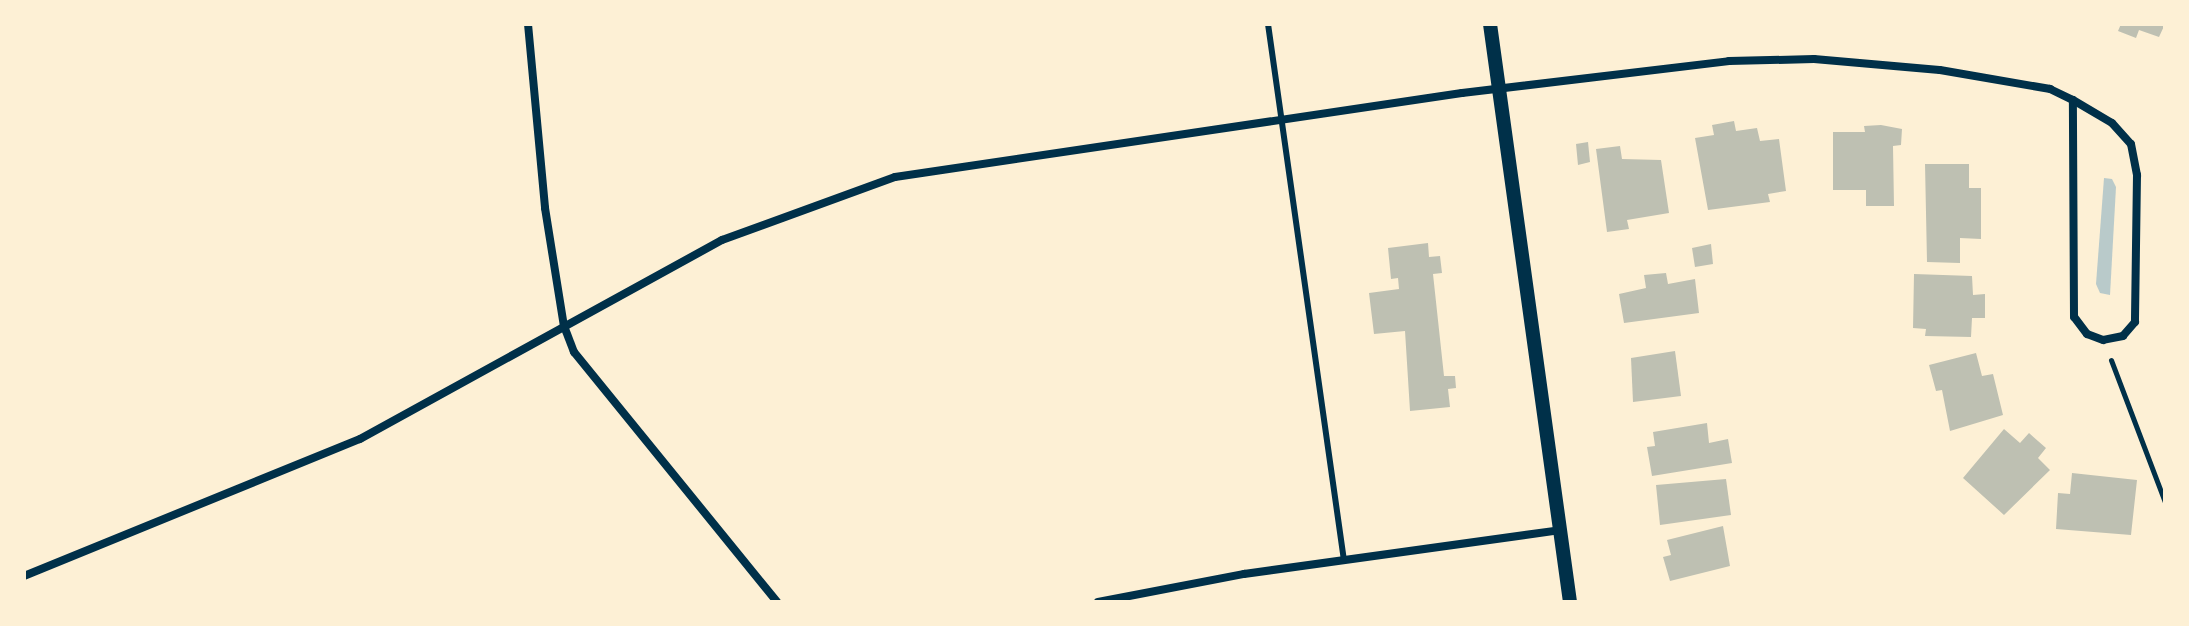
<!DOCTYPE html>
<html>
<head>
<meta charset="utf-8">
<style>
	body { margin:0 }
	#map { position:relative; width:2189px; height:626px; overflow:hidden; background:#fdf0d5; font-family:Montserrat,sans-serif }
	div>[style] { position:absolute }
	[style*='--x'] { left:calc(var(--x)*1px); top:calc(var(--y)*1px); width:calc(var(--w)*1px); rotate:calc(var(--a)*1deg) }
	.green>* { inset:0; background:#b9caca }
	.building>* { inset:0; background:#bec0b2 }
	.path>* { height:5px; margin:-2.5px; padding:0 2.5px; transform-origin:2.5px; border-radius:2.5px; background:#003049 }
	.service>* { height:6px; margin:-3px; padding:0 3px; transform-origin:3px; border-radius:3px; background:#003049 }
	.minor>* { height:8px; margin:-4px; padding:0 4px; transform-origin:4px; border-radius:4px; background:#003049 }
	.tertiary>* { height:14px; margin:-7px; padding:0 7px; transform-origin:7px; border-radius:7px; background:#003049 }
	span { translate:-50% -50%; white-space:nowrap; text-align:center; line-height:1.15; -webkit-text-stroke:6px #fdf0d5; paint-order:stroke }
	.frame { position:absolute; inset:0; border:26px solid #fdf0d5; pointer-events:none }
</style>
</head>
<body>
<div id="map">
	<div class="green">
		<i style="clip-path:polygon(2104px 178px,2112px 179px,2116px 187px,2110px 295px,2100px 293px,2096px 284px)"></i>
	</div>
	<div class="building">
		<i style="clip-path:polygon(2121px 24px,2165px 24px,2159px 37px,2139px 30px,2136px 38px,2118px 31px)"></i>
		<i style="clip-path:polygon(1734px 121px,1736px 131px,1757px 128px,1760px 141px,1779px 139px,1786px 191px,1768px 194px,1770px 202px,1708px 210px,1695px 138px,1714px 135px,1712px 125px)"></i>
		<i style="clip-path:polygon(1881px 125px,1902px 129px,1901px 145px,1893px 146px,1894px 206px,1866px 206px,1866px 190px,1833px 190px,1833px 132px,1865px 132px,1864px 126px)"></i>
		<i style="clip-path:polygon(1588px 142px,1590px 162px,1578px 165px,1576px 144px)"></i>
		<i style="clip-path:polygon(1620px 146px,1622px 159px,1661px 160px,1669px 213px,1627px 220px,1629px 229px,1607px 232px,1596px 149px)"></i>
		<i style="clip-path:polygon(1925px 164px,1969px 164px,1969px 188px,1981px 188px,1981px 239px,1960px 238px,1960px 263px,1927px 262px)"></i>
		<i style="clip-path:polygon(1428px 243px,1429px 257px,1440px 256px,1442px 273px,1433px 274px,1444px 376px,1455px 376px,1456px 388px,1448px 389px,1450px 407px,1410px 411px,1405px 331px,1374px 334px,1369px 293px,1399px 289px,1398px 278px,1391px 279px,1388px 248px)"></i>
		<i style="clip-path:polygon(1711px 244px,1713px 264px,1695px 267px,1692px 248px)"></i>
		<i style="clip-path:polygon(1666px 273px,1668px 284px,1695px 279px,1699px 313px,1624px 323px,1619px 294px,1646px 288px,1644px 275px)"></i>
		<i style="clip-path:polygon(1914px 274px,1972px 276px,1973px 295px,1985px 294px,1985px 318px,1972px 318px,1971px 337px,1925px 336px,1926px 329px,1913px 328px)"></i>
		<i style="clip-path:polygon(1675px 351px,1681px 396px,1633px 402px,1631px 358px)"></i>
		<i style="clip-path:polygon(1976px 353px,1982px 376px,1993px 374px,2003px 415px,1950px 431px,1942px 390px,1936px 391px,1929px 365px)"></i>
		<i style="clip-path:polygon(1707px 423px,1709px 443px,1728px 439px,1732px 463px,1652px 476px,1647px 447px,1655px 446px,1653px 432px)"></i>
		<i style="clip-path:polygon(2004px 429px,2020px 443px,2029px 433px,2046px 448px,2038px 458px,2050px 470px,2004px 515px,1963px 478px)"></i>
		<i style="clip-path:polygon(2072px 473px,2137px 480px,2131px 535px,2056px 529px,2058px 493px,2070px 494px)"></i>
		<i style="clip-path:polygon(1726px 479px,1731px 515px,1660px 525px,1656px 485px)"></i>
		<i style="clip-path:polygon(1723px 526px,1730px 566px,1670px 581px,1663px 557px,1671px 555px,1667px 540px)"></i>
	</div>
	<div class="path">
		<i style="--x:2111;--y:360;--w:152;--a:69.2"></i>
	</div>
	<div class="service">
		<i style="--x:1268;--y:24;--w:542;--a:81.94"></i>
	</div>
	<div class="minor">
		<i style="--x:528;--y:24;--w:185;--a:84.7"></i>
		<i style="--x:545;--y:208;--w:120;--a:80.9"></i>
		<i style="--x:564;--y:326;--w:28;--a:69"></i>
		<i style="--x:574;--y:352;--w:322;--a:50.9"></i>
		<i style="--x:2073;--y:100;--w:45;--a:30.5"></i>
		<i style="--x:2112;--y:123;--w:28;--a:48"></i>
		<i style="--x:2131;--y:144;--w:32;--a:79"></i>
		<i style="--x:2137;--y:175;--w:147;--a:90.8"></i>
		<i style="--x:2135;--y:322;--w:18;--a:131"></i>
		<i style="--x:2123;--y:336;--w:20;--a:169"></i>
		<i style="--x:2103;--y:340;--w:17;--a:-159"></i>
		<i style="--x:2087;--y:334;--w:21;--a:-127"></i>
		<i style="--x:2074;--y:317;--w:217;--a:-90.3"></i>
		<i style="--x:24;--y:576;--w:363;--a:-22.2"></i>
		<i style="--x:360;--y:439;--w:413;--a:-28.8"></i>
		<i style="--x:722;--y:240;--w:184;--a:-20"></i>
		<i style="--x:895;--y:177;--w:573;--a:-8.43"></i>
		<i style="--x:1462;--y:93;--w:269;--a:-6.8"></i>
		<i style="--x:1729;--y:61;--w:85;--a:-1.3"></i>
		<i style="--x:1814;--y:59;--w:126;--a:5"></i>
		<i style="--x:1940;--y:70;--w:112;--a:9.8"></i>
		<i style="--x:2050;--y:89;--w:25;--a:26"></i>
		<i style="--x:1098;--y:602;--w:149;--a:-10.9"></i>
		<i style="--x:1244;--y:574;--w:321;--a:-7.9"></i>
	</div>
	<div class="tertiary">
		<i style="--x:1490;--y:24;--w:584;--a:82.12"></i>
	</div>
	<div class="frame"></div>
</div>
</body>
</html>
